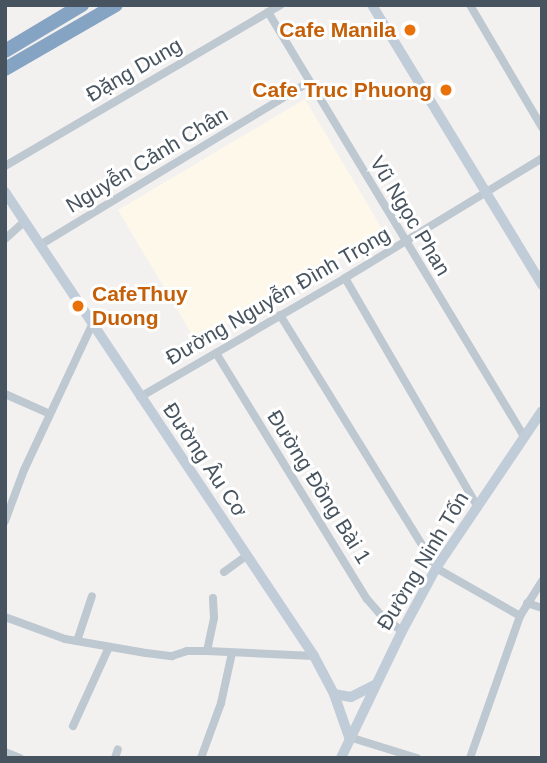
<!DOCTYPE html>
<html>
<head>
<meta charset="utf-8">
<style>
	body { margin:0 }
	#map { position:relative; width:547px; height:763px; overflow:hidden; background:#f3f0f0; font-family:Helvetica,sans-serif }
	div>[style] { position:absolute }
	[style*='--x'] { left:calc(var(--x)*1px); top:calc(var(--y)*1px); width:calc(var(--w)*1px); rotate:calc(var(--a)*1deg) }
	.commercial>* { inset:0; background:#fdf8ea }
	.street>* { height:8px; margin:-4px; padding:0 4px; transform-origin:4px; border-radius:4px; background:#bdc8d0 }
	.secondary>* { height:10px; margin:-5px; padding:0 5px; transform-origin:5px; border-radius:5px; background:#c0ccd8 }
	.highway>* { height:14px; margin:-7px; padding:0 7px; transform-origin:7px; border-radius:7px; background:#85a3c2 }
	.dots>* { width:19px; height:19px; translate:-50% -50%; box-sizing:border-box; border:4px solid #fff; border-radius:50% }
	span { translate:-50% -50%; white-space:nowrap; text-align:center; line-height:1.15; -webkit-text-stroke:6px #fff; paint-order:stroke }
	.food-label { font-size:21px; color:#c56008; font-weight:700 }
	.right { translate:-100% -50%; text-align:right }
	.left { translate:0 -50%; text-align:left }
	.street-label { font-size:21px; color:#47545f }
	.frame { position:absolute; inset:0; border:7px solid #47545f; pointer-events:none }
</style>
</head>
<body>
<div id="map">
	<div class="commercial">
		<i style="clip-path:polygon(305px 99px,384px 232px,197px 343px,118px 210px)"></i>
	</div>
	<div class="street">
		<i style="--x:470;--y:5;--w:142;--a:59.5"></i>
		<i style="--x:268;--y:12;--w:496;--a:58.9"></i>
		<i style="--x:5;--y:166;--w:319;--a:-30.3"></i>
		<i style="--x:5;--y:239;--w:25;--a:-42"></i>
		<i style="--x:40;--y:245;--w:315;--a:-31.2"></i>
		<i style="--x:345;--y:278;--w:265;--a:59.9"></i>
		<i style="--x:280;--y:315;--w:297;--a:58.3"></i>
		<i style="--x:436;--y:568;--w:97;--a:29.7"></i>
		<i style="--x:216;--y:353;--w:289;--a:58.5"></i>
		<i style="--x:367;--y:599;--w:23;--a:49"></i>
		<i style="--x:382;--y:616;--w:25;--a:37"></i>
		<i style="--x:5;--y:394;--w:49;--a:24"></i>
		<i style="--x:140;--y:397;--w:237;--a:-30.1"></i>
		<i style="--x:345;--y:278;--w:231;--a:-31.3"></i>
		<i style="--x:5;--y:521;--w:54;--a:-69.6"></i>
		<i style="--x:24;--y:470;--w:160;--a:-64.9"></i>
		<i style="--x:224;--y:572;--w:27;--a:-36"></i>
		<i style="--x:527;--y:603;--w:16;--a:18"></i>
		<i style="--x:5;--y:617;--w:64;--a:20.1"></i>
		<i style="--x:65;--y:639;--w:82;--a:9.8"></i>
		<i style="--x:146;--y:653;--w:26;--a:7"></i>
		<i style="--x:172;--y:656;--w:16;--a:-18"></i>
		<i style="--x:187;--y:651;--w:20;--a:0"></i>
		<i style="--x:207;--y:651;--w:107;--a:2.7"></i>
		<i style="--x:77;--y:641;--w:47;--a:-71.6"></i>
		<i style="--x:207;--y:651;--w:34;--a:-78"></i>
		<i style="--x:214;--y:618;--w:20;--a:-93"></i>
		<i style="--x:73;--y:726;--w:87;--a:-65.5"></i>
		<i style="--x:349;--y:737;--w:71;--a:17.2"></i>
		<i style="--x:5;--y:752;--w:16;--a:22"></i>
		<i style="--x:115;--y:758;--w:9;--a:-72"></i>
		<i style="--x:201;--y:758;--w:59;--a:-70"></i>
		<i style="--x:221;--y:703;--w:51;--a:-77.6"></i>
		<i style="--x:470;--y:758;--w:151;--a:-70.6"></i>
		<i style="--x:520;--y:616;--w:41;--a:-57.8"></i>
	</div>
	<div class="secondary">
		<i style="--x:372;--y:5;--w:328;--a:58.7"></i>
		<i style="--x:5;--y:192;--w:557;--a:56.34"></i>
		<i style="--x:314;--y:656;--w:43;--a:62.2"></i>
		<i style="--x:334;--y:694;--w:46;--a:70.8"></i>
		<i style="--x:334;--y:694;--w:17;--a:10"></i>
		<i style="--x:351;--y:697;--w:27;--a:-27"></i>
		<i style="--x:341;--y:758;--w:141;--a:-64.3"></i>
		<i style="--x:402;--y:631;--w:72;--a:-61.6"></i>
		<i style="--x:436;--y:568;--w:189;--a:-56"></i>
	</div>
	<div class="highway">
		<i style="--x:5;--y:51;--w:90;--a:-30.9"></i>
		<i style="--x:5;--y:69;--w:128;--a:-30"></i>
	</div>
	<div class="dots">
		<i style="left:410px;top:30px;background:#e8710a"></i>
		<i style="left:446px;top:90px;background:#e8710a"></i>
		<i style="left:78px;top:306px;background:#e8710a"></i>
	</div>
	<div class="food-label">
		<span class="right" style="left:396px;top:30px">Cafe Manila</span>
		<span class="right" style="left:432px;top:90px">Cafe Truc Phuong</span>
		<span class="left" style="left:92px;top:306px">CafeThuy<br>Duong</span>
	</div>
	<div class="street-label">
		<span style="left:134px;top:70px;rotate:-30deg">Đặng Dung</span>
		<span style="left:147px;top:160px;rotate:-31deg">Nguyễn Cảnh Chân</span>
		<span style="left:410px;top:216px;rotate:59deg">Vũ Ngọc Phan</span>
		<span style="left:278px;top:296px;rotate:-30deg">Đường Nguyễn Đình Trọng</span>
		<span style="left:205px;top:460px;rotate:56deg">Đường Âu Cơ</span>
		<span style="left:319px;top:487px;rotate:58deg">Đường Đồng Bài 1</span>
		<span style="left:423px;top:561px;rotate:-59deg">Đường Ninh Tốn</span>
	</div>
	<div class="frame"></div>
</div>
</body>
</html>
